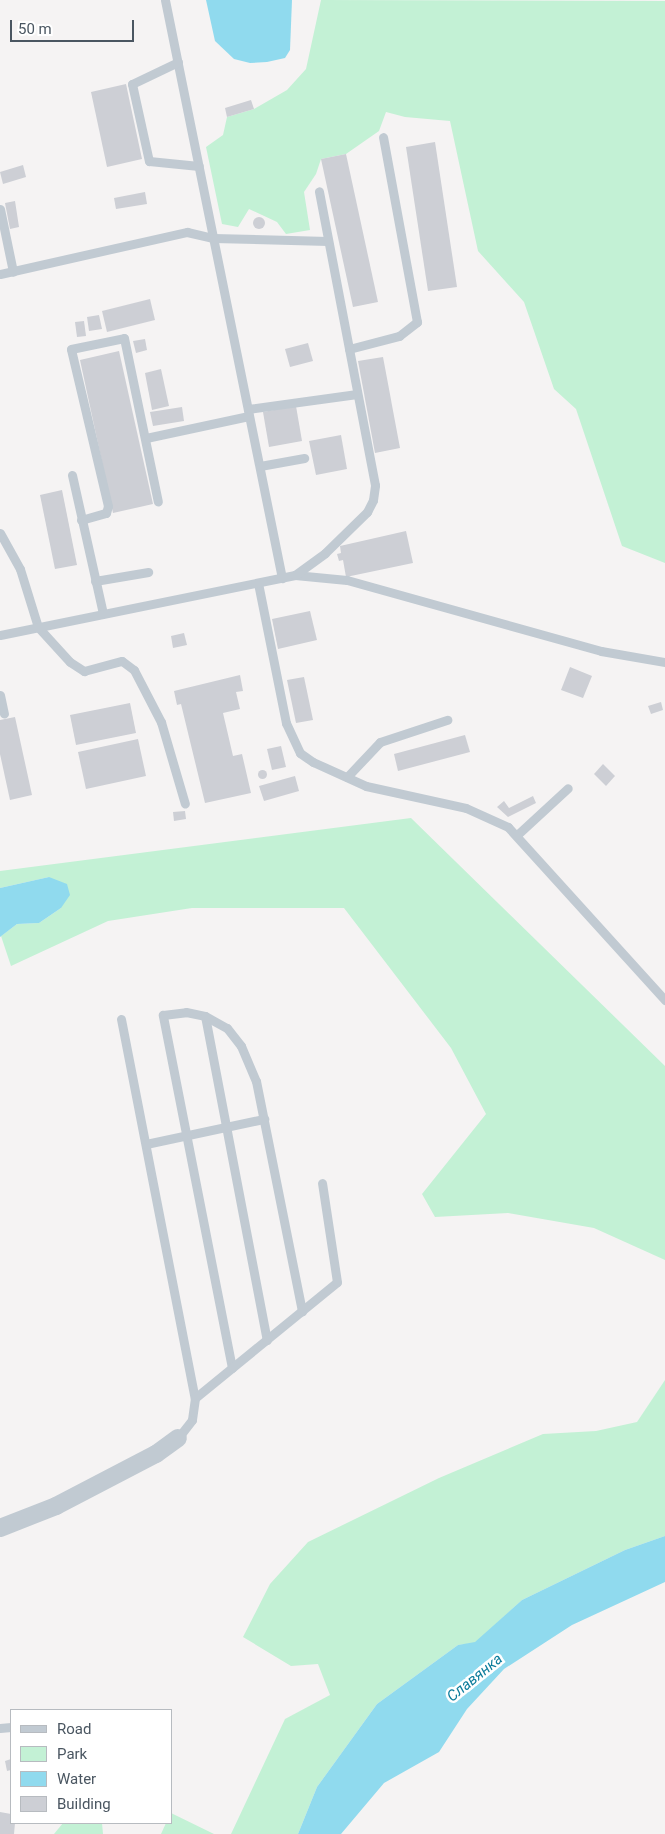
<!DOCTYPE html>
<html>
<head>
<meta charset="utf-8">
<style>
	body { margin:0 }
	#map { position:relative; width:665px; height:1834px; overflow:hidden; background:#f5f3f3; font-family:Roboto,sans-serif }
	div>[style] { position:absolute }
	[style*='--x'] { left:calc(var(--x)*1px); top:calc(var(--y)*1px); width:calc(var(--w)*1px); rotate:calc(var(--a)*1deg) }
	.green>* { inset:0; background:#c3f1d5 }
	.water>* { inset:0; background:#90daee }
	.building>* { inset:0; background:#cdcfd5 }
	.round { border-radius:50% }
	.lane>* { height:9px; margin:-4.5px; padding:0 4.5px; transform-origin:4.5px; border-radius:4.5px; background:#c1cad2 }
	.street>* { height:18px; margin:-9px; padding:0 9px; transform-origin:9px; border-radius:9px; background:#c1cad2 }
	span { translate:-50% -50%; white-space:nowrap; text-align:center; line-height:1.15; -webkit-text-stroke:5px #fff; paint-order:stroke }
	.water-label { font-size:15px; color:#0c7c9b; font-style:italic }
	.legend { position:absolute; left:10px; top:1709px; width:162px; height:115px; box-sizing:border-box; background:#fff; border:1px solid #b7bbc0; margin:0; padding:6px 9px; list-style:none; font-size:15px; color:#4a5661 }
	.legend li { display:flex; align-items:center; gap:10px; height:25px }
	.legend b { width:25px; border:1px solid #b7bbc0 }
	.scale { position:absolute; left:10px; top:20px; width:124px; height:22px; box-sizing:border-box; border:2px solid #4a5661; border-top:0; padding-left:6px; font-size:15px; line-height:18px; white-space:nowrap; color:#4a5661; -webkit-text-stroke:4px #fff; paint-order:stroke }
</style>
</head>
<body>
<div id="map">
	<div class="green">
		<i style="clip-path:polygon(321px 0,665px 1px,665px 563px,622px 546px,576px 409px,554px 389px,524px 302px,478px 251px,450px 121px,405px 117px,386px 112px,379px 131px,346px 154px,321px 159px,316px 174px,304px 192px,310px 230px,286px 234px,277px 222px,249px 209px,238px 227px,222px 224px,206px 147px,223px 135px,227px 117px,254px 109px,287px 90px,306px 69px)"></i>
		<i style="clip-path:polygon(411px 818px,665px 1066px,665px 1260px,594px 1228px,508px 1213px,435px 1217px,422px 1194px,486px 1114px,451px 1048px,344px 908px,192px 908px,108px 921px,11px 966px,1px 936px,17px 924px,39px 923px,61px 908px,49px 877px,0 888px,0 871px)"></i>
		<i style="clip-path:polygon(665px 1380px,665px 1536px,625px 1550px,522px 1600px,475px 1643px,458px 1645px,377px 1704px,317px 1787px,298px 1834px,231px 1834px,285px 1719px,330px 1695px,318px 1664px,291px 1666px,243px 1637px,270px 1584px,308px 1542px,439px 1478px,543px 1434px,596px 1431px,637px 1422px)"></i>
		<i style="clip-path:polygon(171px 1813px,214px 1834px,161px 1834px,166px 1823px,171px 1823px)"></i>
		<i style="clip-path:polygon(63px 1823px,102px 1823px,103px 1834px,54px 1834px)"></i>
	</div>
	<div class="water">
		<i style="clip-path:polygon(206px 0,292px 0,290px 50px,285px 58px,267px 62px,250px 63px,234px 59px,215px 41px)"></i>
		<i style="clip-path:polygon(49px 877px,67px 884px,70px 895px,61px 908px,39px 923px,17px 924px,0 937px,0 888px)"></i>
		<i style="clip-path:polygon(665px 1536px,665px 1582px,572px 1625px,504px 1669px,467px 1709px,439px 1752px,384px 1783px,341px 1834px,298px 1834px,317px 1787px,377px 1704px,458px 1645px,475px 1642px,522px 1600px,625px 1550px)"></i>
	</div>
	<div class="building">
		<i style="clip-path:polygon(126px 84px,142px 159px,107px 167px,91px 92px)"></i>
		<i style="clip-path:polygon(251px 100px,254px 109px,227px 117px,225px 108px)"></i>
		<i style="clip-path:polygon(435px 142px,457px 287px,428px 291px,406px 147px)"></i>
		<i style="clip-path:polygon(346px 154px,378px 302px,353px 307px,321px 159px)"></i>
		<i style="clip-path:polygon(23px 165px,26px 177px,3px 184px,0 172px)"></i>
		<i style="clip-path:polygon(145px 192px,147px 204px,116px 209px,114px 198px)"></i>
		<i style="clip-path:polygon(15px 201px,19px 227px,10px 229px,5px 203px)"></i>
		<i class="round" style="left:253px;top:217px;width:12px;height:12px"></i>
		<i style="clip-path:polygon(150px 299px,155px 320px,107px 332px,102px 311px)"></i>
		<i style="clip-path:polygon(99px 315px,102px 329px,89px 331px,87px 317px)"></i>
		<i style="clip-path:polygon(84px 321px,86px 336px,77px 337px,75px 322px)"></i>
		<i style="clip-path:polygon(145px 339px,147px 350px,136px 353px,133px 341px)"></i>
		<i style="clip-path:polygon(308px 343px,313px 361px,290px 367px,285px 349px)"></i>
		<i style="clip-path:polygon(119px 351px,153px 504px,113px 513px,80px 360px)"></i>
		<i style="clip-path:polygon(383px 357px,400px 448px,375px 453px,358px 361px)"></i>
		<i style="clip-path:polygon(161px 369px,169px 406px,152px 410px,145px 373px)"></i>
		<i style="clip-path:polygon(296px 406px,302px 441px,269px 447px,263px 412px)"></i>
		<i style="clip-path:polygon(182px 407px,184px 421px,153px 426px,150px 412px)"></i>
		<i style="clip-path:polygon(341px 435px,347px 469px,316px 475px,309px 441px)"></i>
		<i style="clip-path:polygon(62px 490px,77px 565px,55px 569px,40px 495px)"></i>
		<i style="clip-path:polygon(406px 531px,413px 563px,346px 577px,343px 560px,339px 561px,337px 554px,341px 553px,340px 546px)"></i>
		<i style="clip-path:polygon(310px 611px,317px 640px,278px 649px,272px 619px)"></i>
		<i style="clip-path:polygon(184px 633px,187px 645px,173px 648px,171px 636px)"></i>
		<i style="clip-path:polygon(570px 667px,592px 676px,583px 698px,561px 690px)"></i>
		<i style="clip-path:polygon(240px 675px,243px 691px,236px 692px,240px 709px,223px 713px,233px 756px,242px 754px,251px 793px,205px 803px,181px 704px,177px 705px,174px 691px)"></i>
		<i style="clip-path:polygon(304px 677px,313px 720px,296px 723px,287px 680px)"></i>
		<i style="clip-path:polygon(661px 702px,663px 710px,651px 714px,648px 706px)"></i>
		<i style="clip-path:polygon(130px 703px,136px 733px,76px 745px,70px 715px)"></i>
		<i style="clip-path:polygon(15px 717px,32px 795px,10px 800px,0 754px,0 720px)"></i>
		<i style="clip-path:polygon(465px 735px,470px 752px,398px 771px,394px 754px)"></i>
		<i style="clip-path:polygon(138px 739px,146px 776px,86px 789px,78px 752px)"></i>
		<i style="clip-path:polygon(281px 746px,286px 767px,272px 770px,267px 749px)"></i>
		<i style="clip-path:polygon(603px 764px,615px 776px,606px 786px,594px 774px)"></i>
		<i class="round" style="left:257.5px;top:769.5px;width:9px;height:9px"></i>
		<i style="clip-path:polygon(295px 776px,299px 791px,264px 801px,259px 786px)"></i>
		<i style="clip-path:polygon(533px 796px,536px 803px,508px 817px,497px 807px,504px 801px,509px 808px)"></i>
		<i style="clip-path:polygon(185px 811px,186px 819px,174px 821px,173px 812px)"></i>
		<i style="clip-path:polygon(11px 1759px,11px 1770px,7px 1771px,5px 1761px)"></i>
		<i style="clip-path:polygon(0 1812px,11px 1814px,11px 1823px,15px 1823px,14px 1834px,0 1834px)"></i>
	</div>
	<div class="lane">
		<i style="--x:165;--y:0;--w:590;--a:78.56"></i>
		<i style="--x:178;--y:62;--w:51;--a:154.4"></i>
		<i style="--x:132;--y:84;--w:79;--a:77.6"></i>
		<i style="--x:149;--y:161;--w:50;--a:5.7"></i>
		<i style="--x:0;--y:209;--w:64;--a:78.3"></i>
		<i style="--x:0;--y:274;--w:192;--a:-12.7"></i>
		<i style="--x:187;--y:232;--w:27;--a:13"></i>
		<i style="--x:213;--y:238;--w:115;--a:1.5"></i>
		<i style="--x:349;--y:349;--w:52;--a:-14.6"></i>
		<i style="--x:399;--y:336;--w:23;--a:-38"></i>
		<i style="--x:417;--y:322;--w:188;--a:-100.4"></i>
		<i style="--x:248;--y:409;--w:110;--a:-7.8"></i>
		<i style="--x:146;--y:438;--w:105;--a:-12.1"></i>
		<i style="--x:260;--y:466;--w:45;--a:-10.3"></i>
		<i style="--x:72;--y:475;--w:142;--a:77.4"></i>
		<i style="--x:81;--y:520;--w:26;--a:-16"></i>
		<i style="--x:106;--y:513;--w:7;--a:-74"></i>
		<i style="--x:108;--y:506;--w:161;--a:-103.3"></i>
		<i style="--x:71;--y:349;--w:54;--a:-11.7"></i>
		<i style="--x:124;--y:338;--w:167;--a:78.3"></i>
		<i style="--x:0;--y:533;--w:41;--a:60.9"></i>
		<i style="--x:20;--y:569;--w:61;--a:72.8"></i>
		<i style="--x:38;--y:627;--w:47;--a:47.6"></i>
		<i style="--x:70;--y:662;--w:17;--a:33"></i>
		<i style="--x:84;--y:671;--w:39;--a:-15"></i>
		<i style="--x:122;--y:661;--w:15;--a:37"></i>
		<i style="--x:134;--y:670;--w:59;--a:62.6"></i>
		<i style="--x:161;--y:722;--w:85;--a:73.7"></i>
		<i style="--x:295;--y:575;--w:52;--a:5.5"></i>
		<i style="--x:347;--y:580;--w:264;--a:15.6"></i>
		<i style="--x:601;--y:651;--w:65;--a:9.8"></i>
		<i style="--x:95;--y:581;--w:54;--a:-9.6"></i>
		<i style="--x:258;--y:583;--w:143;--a:78.7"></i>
		<i style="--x:286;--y:723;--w:33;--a:65"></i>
		<i style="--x:300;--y:753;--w:16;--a:35"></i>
		<i style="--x:313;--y:762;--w:58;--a:24.4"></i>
		<i style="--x:366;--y:786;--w:102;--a:12.4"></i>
		<i style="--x:466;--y:808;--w:46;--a:24.3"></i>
		<i style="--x:508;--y:827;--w:234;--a:47.8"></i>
		<i style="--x:0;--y:635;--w:301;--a:-11.5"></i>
		<i style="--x:295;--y:575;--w:37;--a:-36"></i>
		<i style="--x:325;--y:553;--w:59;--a:-44.3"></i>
		<i style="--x:367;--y:512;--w:13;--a:-63"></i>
		<i style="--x:373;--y:500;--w:15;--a:-82"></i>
		<i style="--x:375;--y:485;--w:299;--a:-100.8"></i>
		<i style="--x:0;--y:695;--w:19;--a:78"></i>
		<i style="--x:347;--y:777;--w:48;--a:-46.7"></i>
		<i style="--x:380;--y:742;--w:71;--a:-18.2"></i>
		<i style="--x:517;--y:835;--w:69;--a:-42.7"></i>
		<i style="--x:205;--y:1016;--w:330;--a:79.2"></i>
		<i style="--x:121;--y:1019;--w:386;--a:79"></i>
		<i style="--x:195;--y:1398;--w:22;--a:98"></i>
		<i style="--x:192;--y:1420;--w:23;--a:128"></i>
		<i style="--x:146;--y:1144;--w:121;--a:-12"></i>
		<i style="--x:232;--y:1368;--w:360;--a:-101.1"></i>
		<i style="--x:163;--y:1015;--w:23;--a:-7"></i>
		<i style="--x:186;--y:1012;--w:19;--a:12"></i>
		<i style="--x:205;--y:1016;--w:25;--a:29"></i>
		<i style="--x:227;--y:1028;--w:23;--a:52"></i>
		<i style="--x:241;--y:1046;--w:38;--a:67"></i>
		<i style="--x:256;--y:1081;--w:235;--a:78.7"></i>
		<i style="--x:195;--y:1398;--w:183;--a:-39.2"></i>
		<i style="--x:337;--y:1282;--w:100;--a:-98.6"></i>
		<i style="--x:0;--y:1728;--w:11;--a:-5"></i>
	</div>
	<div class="street">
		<i style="--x:0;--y:1528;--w:60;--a:-21.4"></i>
		<i style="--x:56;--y:1506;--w:113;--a:-27.5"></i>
		<i style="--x:156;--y:1454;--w:27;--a:-36"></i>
	</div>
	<div class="water-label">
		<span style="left:475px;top:1678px;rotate:-39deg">Славянка</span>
	</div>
	<ul class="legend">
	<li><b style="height:6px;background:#c1cad2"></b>Road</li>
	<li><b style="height:14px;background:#c3f1d5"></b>Park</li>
	<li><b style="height:14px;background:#90daee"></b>Water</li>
	<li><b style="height:14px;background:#cdcfd5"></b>Building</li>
	</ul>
	<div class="scale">50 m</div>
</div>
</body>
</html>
